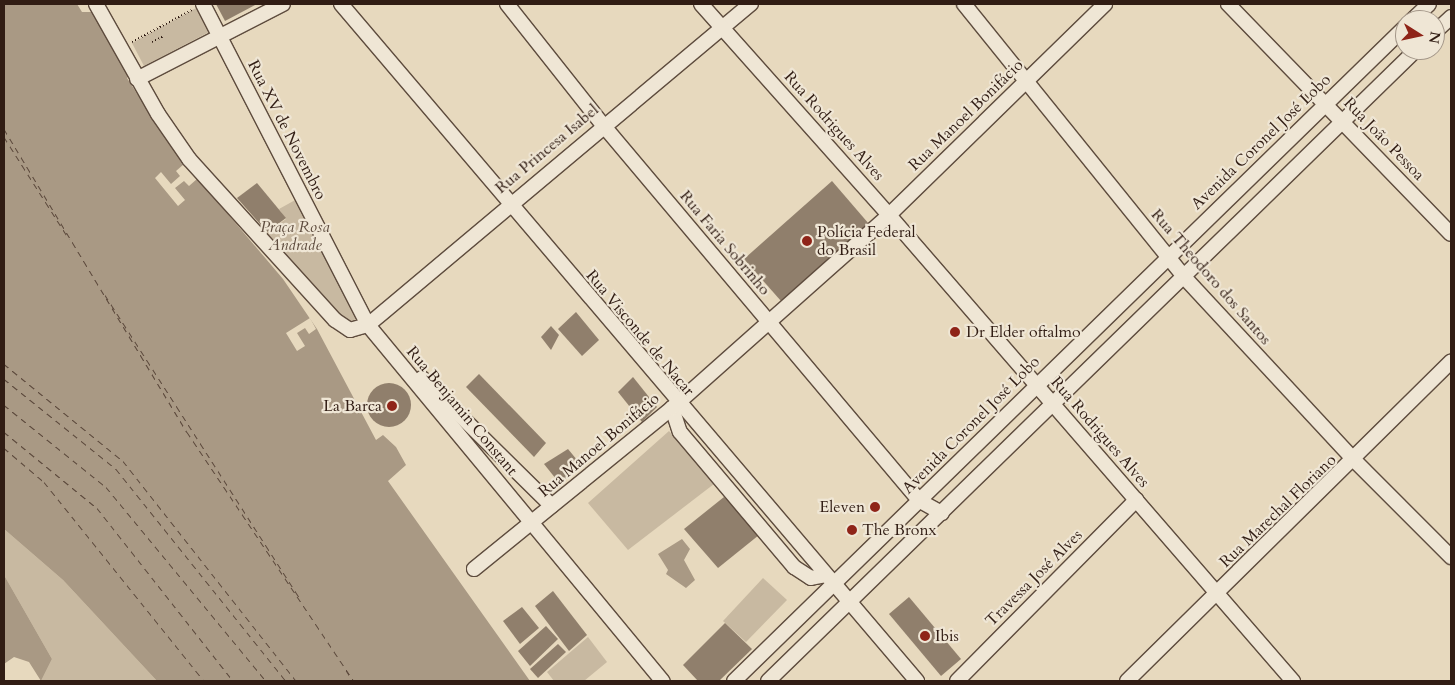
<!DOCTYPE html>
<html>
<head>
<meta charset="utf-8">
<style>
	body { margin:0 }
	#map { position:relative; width:1455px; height:685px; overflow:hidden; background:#e7d9be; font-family:Cardo,serif }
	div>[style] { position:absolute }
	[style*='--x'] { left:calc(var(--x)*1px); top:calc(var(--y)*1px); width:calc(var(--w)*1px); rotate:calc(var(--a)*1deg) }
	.green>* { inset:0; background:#c8b9a1 }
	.water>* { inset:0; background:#a99984 }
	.pier>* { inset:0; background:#e7d9be }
	.ferry>* { height:1px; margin-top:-0.5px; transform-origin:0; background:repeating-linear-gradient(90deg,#5b483b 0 6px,transparent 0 11px) }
	.building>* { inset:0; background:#907f6c }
	.round { border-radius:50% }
	.path>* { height:2px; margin-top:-1px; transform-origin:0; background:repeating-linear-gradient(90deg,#311d14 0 1px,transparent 0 3.5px) }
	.roads { filter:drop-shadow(1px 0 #5e4c3e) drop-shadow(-1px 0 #5e4c3e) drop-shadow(0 1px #5e4c3e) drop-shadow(0 -1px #5e4c3e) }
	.minor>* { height:14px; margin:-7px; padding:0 7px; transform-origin:7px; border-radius:7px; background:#efe6d5 }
	.dots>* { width:14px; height:14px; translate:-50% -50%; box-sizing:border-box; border:2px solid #efe6d5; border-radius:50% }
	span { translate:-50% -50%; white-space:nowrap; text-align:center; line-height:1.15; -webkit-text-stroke:4.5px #efe6d5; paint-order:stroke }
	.street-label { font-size:16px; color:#311d14 }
	.park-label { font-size:16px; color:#5e4c3e; font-style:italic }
	.poi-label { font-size:16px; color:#311d14 }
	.left { translate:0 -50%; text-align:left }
	.right { translate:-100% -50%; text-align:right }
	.frame { position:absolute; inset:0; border:5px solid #311d14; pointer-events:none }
	.north { position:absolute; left:1395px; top:10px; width:50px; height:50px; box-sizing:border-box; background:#efe6d5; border:1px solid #a39688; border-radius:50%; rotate:100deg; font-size:14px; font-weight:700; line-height:20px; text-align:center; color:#311d14 }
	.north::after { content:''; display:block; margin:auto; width:18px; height:22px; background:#8f2418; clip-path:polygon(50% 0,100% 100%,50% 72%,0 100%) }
</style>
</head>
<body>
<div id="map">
	<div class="green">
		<i style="clip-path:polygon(198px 7px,211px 31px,144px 66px,132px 43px)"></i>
		<i style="clip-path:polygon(297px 199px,356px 317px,353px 323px,345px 322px,267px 232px,286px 219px,279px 209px)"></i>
		<i style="clip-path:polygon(669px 431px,714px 484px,628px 550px,588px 503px)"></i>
		<i style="clip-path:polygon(4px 529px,63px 580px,157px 681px,41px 681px,52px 659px,4px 575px)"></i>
		<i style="clip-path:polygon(763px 578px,787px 600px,746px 642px,723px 621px)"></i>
		<i style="clip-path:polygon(588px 637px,607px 662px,584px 681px,554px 681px,547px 672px)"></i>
	</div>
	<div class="water">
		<i style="clip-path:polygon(4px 4px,77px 4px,82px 12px,92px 12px,129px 76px,127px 78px,172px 148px,283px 279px,317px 329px,376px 440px,383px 435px,396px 447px,406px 465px,388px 481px,530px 681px,157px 681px,63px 580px,4px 529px)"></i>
		<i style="clip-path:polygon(682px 539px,690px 549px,684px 560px,695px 580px,686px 588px,666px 574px,668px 570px,658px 554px)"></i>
		<i style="clip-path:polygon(4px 575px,52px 659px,41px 681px,29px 662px,14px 657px,4px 664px)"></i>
	</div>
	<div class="pier">
		<i style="clip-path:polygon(184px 164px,197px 179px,189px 186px,184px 181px,175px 188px,185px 200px,178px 206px,155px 178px,161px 172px,171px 184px,180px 176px,176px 171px)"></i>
		<i style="clip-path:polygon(310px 318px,316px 329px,309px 334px,305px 328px,297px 333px,305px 346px,297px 351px,286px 333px)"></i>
	</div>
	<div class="ferry">
		<i style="--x:4;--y:129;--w:354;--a:58.9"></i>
		<i style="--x:187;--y:432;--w:300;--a:56.2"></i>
		<i style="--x:4;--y:137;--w:121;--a:57.5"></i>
		<i style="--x:105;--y:295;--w:361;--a:57.3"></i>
		<i style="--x:4;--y:364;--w:154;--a:39.2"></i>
		<i style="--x:123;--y:461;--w:280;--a:51.8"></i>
		<i style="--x:4;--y:379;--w:144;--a:38.8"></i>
		<i style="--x:116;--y:469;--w:272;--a:51.3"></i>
		<i style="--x:4;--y:405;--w:131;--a:38.8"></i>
		<i style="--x:106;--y:487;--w:251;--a:50.5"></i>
		<i style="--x:4;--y:432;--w:120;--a:39.3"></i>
		<i style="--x:97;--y:508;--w:220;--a:51.8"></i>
		<i style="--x:4;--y:448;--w:52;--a:40.4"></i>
		<i style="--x:44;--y:482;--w:255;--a:51.2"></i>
		<i style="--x:346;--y:670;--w:13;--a:58"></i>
	</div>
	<div class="building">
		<i style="clip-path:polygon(216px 4px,257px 4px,225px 21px)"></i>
		<i style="clip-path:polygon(832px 181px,869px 224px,781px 301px,744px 259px)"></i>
		<i style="clip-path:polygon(257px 183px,286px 218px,267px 232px,237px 198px)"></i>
		<i style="clip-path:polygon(576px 312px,599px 340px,582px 356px,558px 329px)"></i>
		<i style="clip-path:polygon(551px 326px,559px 335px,551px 350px,541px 337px)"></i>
		<i style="clip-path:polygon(479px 374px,546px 443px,534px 457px,466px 387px)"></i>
		<i style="clip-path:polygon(633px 377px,657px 407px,642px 422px,618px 392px)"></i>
		<i class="round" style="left:367px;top:383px;width:44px;height:44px"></i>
		<i style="clip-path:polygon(568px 449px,582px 466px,560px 484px,544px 464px)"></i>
		<i style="clip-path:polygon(724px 497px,759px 535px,718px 568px,684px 529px)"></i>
		<i style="clip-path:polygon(553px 591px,587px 635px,569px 651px,535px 606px)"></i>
		<i style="clip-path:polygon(909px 597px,961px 659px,941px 676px,889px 614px)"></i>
		<i style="clip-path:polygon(522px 607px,539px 628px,520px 644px,503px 621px)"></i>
		<i style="clip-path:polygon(725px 623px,752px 649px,719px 681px,698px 681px,683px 665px)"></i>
		<i style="clip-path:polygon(546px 626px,558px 639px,530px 666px,518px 651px)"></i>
		<i style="clip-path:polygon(558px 644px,566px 652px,538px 678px,530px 669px)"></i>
	</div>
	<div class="path">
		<i style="--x:132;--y:42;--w:68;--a:-28.1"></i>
		<i style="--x:152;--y:42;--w:13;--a:-27"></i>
	</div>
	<div class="roads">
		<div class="minor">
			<i style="--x:96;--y:4;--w:126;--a:60.6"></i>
			<i style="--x:158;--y:114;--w:55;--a:55.4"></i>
			<i style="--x:189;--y:159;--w:217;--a:47.8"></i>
			<i style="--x:335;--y:320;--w:18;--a:34"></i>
			<i style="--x:350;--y:330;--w:19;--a:-16"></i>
			<i style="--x:368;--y:325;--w:500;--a:-40"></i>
			<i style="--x:203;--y:4;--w:361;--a:62.8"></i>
			<i style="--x:368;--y:325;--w:462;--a:50.4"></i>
			<i style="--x:341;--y:4;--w:889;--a:49.61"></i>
			<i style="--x:507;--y:4;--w:154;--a:51.6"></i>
			<i style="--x:603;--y:125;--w:492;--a:49.9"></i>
			<i style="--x:920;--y:501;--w:25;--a:29"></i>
			<i style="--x:701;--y:4;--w:283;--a:48.3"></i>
			<i style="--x:889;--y:215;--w:617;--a:49.08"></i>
			<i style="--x:964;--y:4;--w:352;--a:51.1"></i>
			<i style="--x:1185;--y:278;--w:250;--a:47.1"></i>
			<i style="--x:1355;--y:461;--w:136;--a:45"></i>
			<i style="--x:1228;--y:4;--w:320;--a:45.9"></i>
			<i style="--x:1412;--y:20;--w:23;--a:-43"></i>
			<i style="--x:1435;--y:32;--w:22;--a:-43"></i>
			<i style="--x:137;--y:79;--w:164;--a:-27.2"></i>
			<i style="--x:422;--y:378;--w:182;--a:44.6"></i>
			<i style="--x:672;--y:408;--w:25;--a:72"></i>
			<i style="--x:680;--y:432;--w:177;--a:49.8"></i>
			<i style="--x:794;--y:567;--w:20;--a:33"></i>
			<i style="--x:811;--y:578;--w:15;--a:-11"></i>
			<i style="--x:474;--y:569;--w:255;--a:-39.1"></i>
			<i style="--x:672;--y:408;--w:290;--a:-41.6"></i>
			<i style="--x:889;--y:215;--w:302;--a:-44.3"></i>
			<i style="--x:734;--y:681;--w:937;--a:-44.26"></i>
			<i style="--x:768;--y:681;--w:904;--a:-44.24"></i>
			<i style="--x:957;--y:681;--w:255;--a:-45.3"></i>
			<i style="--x:1127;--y:681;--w:455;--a:-44.6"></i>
		</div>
	</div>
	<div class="dots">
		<i style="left:807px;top:241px;background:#8f2418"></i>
		<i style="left:955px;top:332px;background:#8f2418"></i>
		<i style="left:392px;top:406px;background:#8f2418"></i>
		<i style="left:875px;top:507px;background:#8f2418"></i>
		<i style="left:852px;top:530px;background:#8f2418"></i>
		<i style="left:925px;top:636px;background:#8f2418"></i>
	</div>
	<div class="street-label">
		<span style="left:966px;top:115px;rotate:-44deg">Rua Manoel Bonifácio</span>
		<span style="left:834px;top:126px;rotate:48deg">Rua Rodrigues Alves</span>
		<span style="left:287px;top:130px;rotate:63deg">Rua XV de Novembro</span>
		<span style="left:1384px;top:139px;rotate:46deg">Rua João Pessoa</span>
		<span style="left:1261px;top:142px;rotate:-44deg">Avenida Coronel José Lobo</span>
		<span style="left:547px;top:149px;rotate:-40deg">Rua Princesa Isabel</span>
		<span style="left:725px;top:243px;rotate:50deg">Rua Faria Sobrinho</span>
		<span style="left:1211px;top:277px;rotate:49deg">Rua Theodoro dos Santos</span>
		<span style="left:640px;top:333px;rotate:50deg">Rua Visconde de Nacar</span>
		<span style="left:462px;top:411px;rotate:50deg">Rua Benjamin Constant</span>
		<span style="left:971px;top:425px;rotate:-45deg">Avenida Coronel José Lobo</span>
		<span style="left:1100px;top:432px;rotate:49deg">Rua Rodrigues Alves</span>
		<span style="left:599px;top:445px;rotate:-40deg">Rua Manoel Bonifácio</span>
		<span style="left:1278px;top:511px;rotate:-44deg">Rua Marechal Floriano</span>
		<span style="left:1034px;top:578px;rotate:-45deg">Travessa José Alves</span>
	</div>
	<div class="park-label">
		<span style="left:295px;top:236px">Praça Rosa<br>Andrade</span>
	</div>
	<div class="poi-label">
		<span class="left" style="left:817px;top:241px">Polícia Federal<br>do Brasil</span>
		<span class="left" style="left:966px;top:332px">Dr Elder oftalmo</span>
		<span class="right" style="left:382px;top:406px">La Barca</span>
		<span class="right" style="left:865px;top:507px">Eleven</span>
		<span class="left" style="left:862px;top:530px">The Bronx</span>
		<span class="left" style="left:935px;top:636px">Ibis</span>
	</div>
	<div class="frame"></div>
	<div class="north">N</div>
</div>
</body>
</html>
